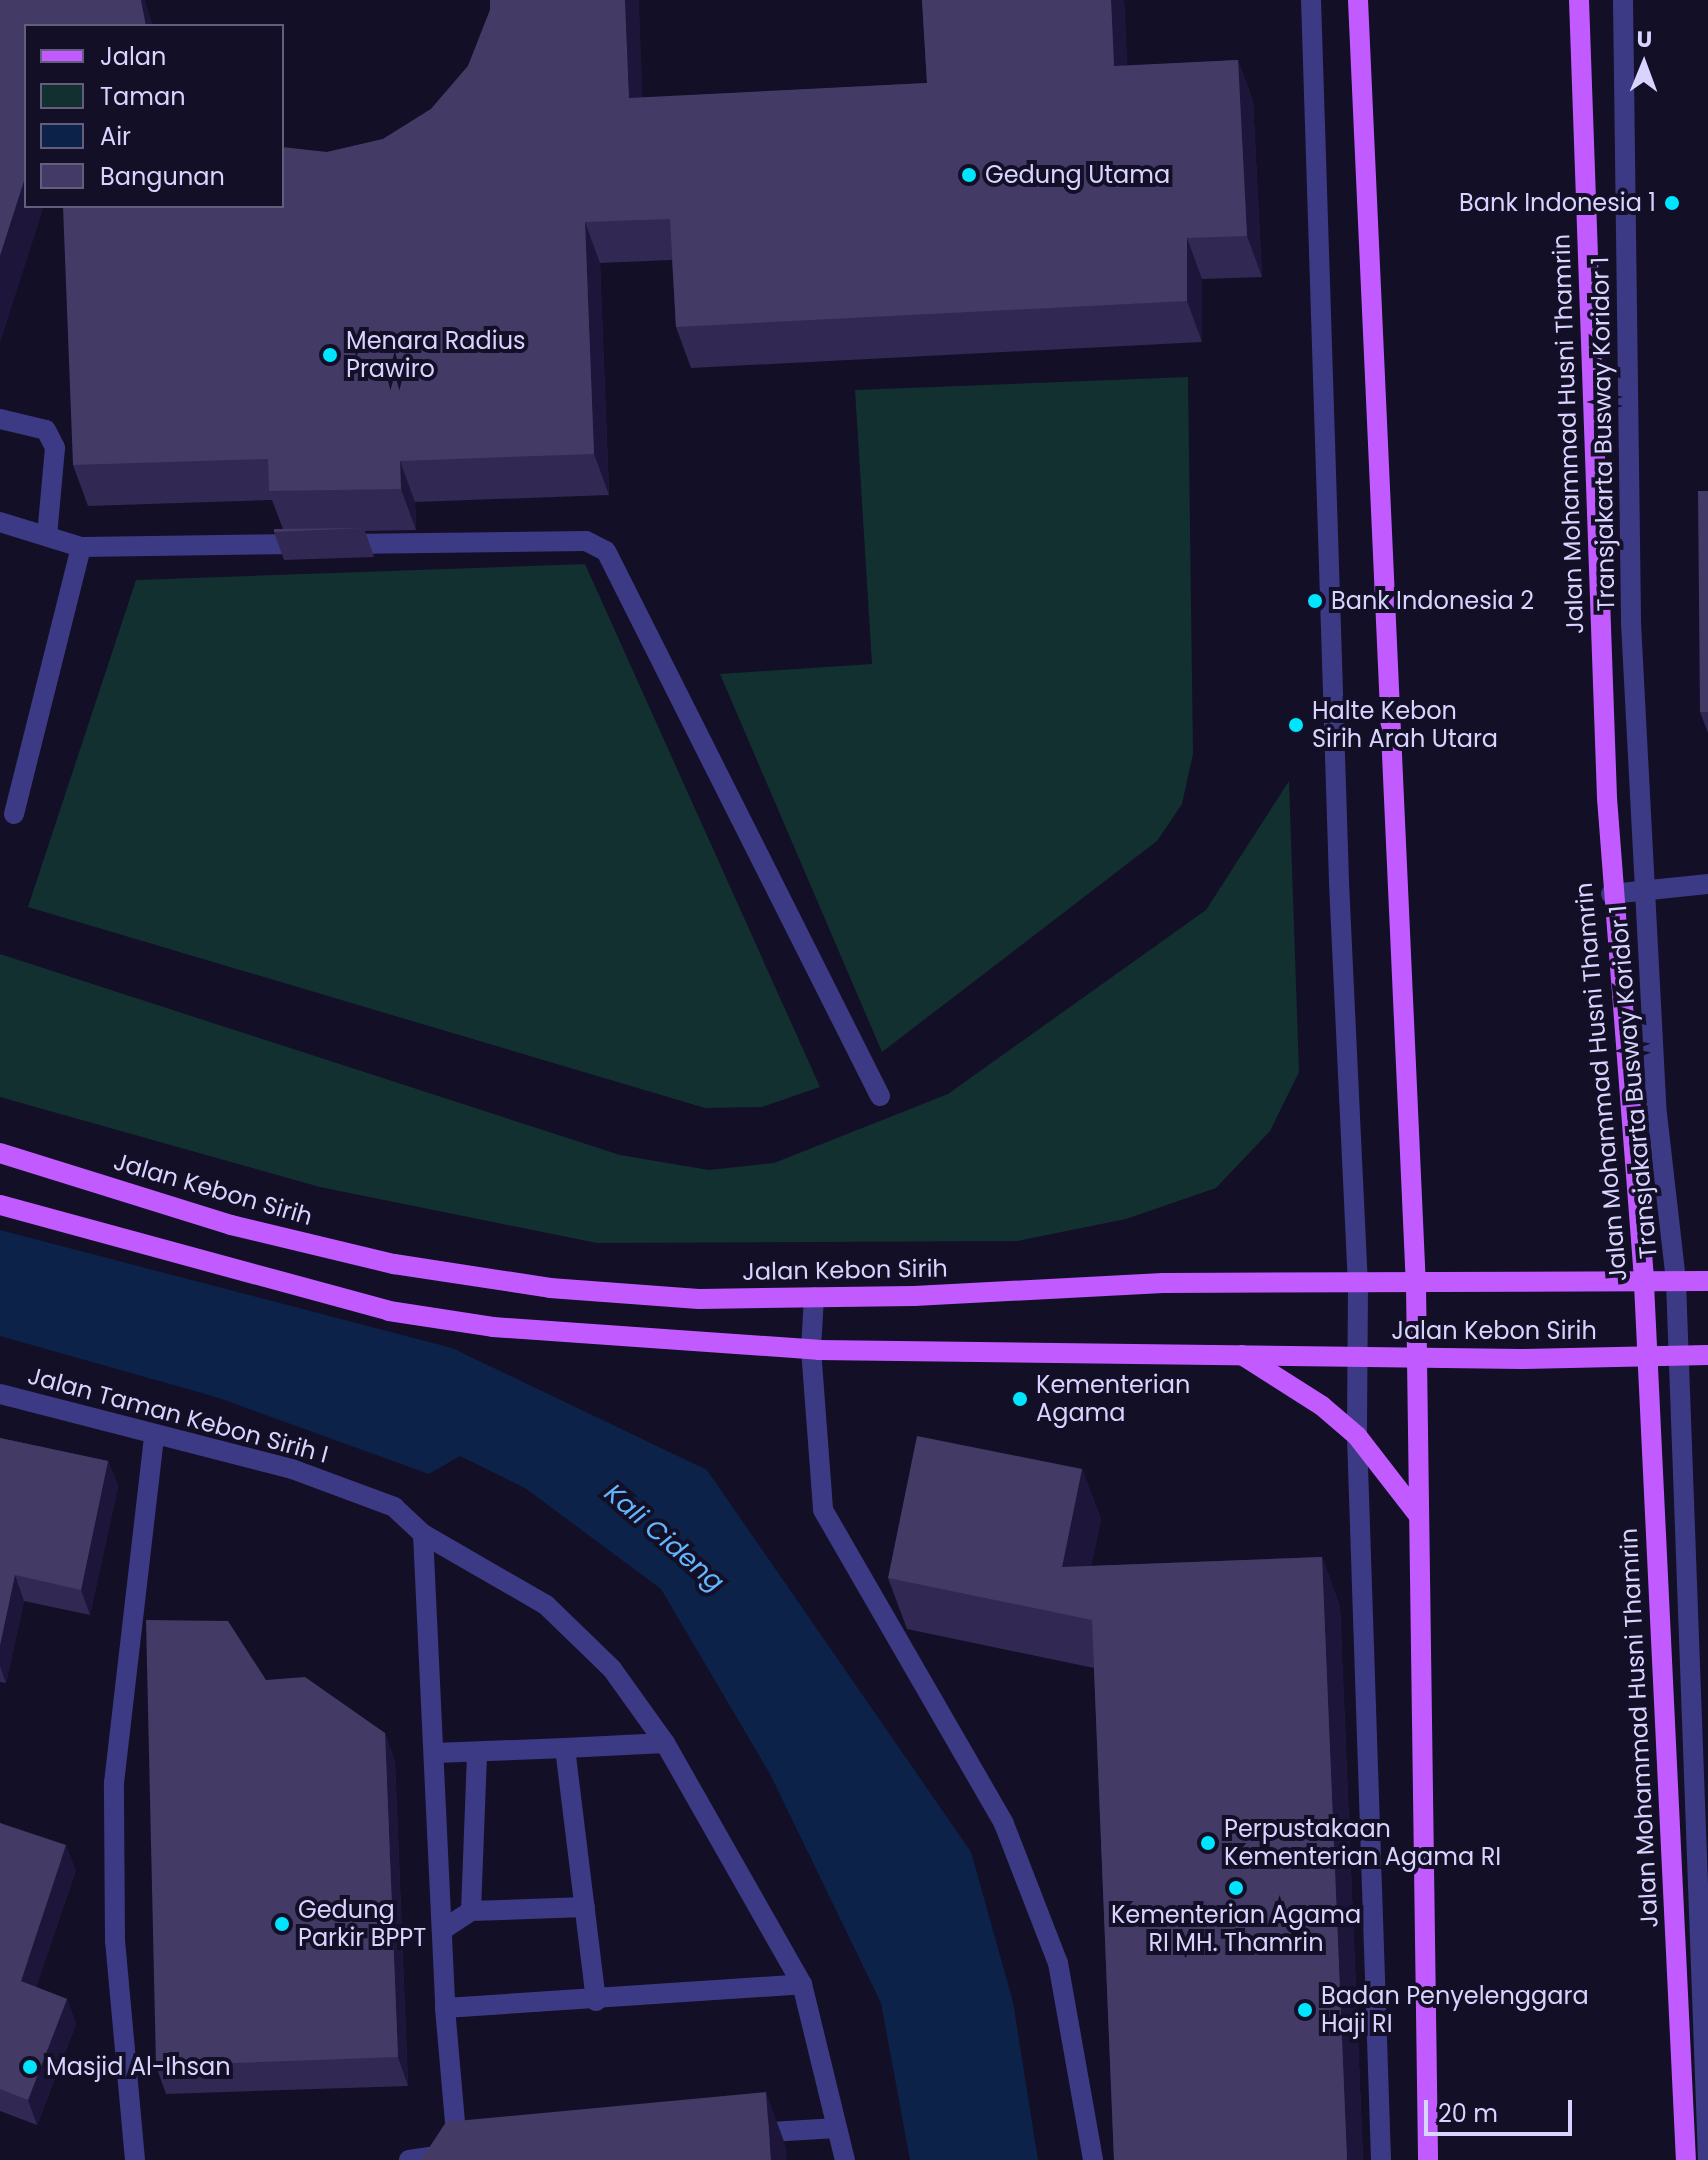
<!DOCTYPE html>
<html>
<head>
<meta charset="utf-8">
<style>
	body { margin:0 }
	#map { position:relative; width:1708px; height:2160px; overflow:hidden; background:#130f26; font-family:Poppins,sans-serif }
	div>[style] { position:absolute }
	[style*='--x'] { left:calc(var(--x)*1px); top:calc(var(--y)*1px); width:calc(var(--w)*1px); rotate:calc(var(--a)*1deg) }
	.green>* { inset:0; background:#12302f }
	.water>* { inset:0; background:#0c2248 }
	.lane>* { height:20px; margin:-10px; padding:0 10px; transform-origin:10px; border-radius:10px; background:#3d3a85 }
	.primary>* { height:20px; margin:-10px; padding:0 10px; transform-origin:10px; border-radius:10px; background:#c25bff }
	.wall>* { inset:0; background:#312854 }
	.shaded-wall>* { inset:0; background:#1d163a }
	.building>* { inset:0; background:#433a66 }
	.dots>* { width:22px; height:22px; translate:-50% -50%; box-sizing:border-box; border:4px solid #130f26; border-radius:50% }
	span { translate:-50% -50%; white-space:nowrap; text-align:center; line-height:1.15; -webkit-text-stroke:8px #130f26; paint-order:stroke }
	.poi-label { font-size:24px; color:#d9d4ff }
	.left { translate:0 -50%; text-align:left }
	.right { translate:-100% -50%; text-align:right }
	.street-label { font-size:24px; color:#d9d4ff }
	.water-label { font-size:26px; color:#62b6ff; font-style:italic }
	.legend { position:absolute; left:24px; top:24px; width:260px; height:184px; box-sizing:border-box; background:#130f26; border:2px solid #625e7d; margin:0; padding:10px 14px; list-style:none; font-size:24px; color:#d9d4ff }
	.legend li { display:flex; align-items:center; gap:16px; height:40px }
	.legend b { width:40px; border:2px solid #625e7d }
	.north { position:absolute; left:1604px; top:24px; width:80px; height:80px; -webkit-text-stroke:6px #130f26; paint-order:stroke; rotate:1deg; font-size:22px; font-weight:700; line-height:32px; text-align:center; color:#d9d4ff }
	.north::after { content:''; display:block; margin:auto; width:28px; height:36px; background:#d9d4ff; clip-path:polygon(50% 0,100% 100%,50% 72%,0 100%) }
	.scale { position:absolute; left:1424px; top:2100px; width:148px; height:36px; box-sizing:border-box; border:4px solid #d9d4ff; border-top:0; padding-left:10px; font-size:24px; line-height:28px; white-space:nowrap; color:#d9d4ff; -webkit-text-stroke:6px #130f26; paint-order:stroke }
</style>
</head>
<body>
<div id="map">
	<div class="green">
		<i style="clip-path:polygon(1188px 377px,1193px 754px,1182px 804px,1157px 841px,882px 1052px,720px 674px,872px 664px,855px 390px)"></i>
		<i style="clip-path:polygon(585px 564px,820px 1087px,762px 1107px,705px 1108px,28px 907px,136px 580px)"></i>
		<i style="clip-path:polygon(1289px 781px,1299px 1072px,1270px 1131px,1216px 1188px,1126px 1219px,1017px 1241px,597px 1243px,320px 1187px,0 1097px,0 954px,620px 1155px,709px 1170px,774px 1163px,948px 1094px,1206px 910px)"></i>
	</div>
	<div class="water">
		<i style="clip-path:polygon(0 1230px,452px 1348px,707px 1470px,971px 1852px,1013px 2002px,1038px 2160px,910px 2160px,881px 2003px,770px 1774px,661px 1589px,525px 1488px,460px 1456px,429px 1474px,216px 1397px,0 1336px)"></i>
	</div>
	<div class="lane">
		<i style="--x:1311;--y:0;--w:883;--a:88.18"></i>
		<i style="--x:1339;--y:883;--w:402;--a:87.3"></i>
		<i style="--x:1358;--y:1285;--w:151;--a:90.4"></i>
		<i style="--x:1357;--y:1436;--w:724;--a:88.1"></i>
		<i style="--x:1623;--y:0;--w:623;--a:89.26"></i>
		<i style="--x:1631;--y:623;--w:492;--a:87"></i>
		<i style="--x:1657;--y:1114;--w:169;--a:83.5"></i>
		<i style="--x:1676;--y:1282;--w:879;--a:87.91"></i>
		<i style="--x:0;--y:419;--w:47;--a:13.4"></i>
		<i style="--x:46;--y:430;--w:20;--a:63"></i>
		<i style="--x:55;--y:448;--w:88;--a:95.2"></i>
		<i style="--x:0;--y:522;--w:85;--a:17.2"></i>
		<i style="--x:81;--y:547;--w:223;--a:-0.8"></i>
		<i style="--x:344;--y:544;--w:242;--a:-0.7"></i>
		<i style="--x:586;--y:541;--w:22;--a:27"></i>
		<i style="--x:606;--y:551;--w:610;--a:63.31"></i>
		<i style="--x:14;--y:814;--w:275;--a:-75.9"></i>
		<i style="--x:1611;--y:894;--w:98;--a:-5.9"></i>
		<i style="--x:814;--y:1297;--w:52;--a:93.3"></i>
		<i style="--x:811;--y:1349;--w:161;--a:85.7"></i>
		<i style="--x:823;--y:1510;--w:362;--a:60"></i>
		<i style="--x:1004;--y:1824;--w:149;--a:68.8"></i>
		<i style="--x:1058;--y:1963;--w:200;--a:79.9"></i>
		<i style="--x:0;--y:1394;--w:301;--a:14.4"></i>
		<i style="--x:292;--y:1469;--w:109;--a:20.4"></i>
		<i style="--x:394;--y:1507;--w:40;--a:43"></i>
		<i style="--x:423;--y:1534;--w:142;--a:30"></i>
		<i style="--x:546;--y:1605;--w:92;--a:44.1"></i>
		<i style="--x:612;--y:1669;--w:91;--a:54.4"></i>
		<i style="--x:665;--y:1743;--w:277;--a:60.4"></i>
		<i style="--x:802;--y:1984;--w:181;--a:76.3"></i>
		<i style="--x:423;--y:1534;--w:475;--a:87.3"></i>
		<i style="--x:445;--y:2008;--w:138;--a:85"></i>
		<i style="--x:565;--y:1748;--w:100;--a:-2.9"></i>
		<i style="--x:435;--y:1753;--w:130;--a:-2.2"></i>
		<i style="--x:565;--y:1748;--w:255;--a:83"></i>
		<i style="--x:471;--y:1911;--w:114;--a:-2"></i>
		<i style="--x:442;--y:1930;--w:35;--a:-33"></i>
		<i style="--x:471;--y:1911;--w:159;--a:-87.8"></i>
		<i style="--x:445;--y:2008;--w:358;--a:-3.8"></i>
		<i style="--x:754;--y:2133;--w:83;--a:-3.4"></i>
		<i style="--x:135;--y:2160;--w:219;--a:-95.2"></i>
		<i style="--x:115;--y:1942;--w:159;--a:-90.4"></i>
		<i style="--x:114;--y:1783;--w:348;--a:-83.4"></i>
		<i style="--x:409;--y:2160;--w:40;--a:-8.5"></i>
	</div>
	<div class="primary">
		<i style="--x:1358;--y:0;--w:1287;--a:87.42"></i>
		<i style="--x:1416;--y:1286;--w:874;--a:89.21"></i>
		<i style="--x:1579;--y:0;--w:798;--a:87.99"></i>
		<i style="--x:1607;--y:798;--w:487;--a:85.6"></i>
		<i style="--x:1644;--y:1284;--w:877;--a:87.26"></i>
		<i style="--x:0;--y:1153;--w:242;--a:17.3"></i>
		<i style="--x:231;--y:1225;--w:168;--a:13.5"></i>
		<i style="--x:394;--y:1264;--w:158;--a:8.7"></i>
		<i style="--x:550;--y:1288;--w:149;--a:4.2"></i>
		<i style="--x:699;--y:1299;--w:215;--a:-0.8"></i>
		<i style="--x:914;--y:1296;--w:249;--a:-3"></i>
		<i style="--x:1163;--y:1283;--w:545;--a:-0.21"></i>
		<i style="--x:0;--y:1205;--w:403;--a:15.2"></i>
		<i style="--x:389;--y:1311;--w:105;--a:8.7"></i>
		<i style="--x:493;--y:1327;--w:326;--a:4"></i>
		<i style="--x:818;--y:1350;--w:703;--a:0.73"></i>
		<i style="--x:1521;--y:1359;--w:187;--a:-1.2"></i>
		<i style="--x:1242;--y:1355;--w:95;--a:32.5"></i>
		<i style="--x:1322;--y:1406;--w:46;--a:40.6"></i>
		<i style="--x:1357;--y:1436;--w:101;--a:52.2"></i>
	</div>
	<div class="wall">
		<i style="clip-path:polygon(922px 0,1124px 0,1127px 66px,1238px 60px,1253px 101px,1262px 277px,1202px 279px,1202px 342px,691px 368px,676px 327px,672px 260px,600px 263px,609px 495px,415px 502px,416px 530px,365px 531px,374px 557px,284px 560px,274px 532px,283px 529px,272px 500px,88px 506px,73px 465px,327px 152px,383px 139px,431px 109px,468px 66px,490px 10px,643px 98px,927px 83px)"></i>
		<i style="clip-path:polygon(1708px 491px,1708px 733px,1700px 712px)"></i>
		<i style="clip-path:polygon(0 1438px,108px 1461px,118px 1486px,90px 1615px,24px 1601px,6px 1683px,0 1682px)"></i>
		<i style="clip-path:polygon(1082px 1469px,1101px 1519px,1091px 1566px,1322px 1557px,1340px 1607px,1363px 2160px,1114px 2160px,1094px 1668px,907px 1629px,888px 1578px)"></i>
		<i style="clip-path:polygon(266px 1680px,385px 1733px,395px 1762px,408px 2086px,166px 2094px,156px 2066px)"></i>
		<i style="clip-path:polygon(0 1823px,76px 1870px,36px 1987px,67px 1999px,76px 2024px,37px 2125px,0 2111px)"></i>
	</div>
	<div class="shaded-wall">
		<i style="clip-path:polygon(141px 0,145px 0,153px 26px,146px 26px)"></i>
		<i style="clip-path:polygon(625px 0,639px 0,644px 139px,629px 98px)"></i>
		<i style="clip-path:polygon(1111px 0,1124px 0,1129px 107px,1114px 66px)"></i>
		<i style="clip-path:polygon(1238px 60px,1253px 101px,1262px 277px,1247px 236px)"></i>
		<i style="clip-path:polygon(26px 175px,26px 206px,44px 206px,0 343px,0 256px)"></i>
		<i style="clip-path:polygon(585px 222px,600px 263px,609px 495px,594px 454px)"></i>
		<i style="clip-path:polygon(1187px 238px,1202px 279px,1202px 342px,1187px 301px)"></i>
		<i style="clip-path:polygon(400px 461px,415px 502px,416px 530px,401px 489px)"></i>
		<i style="clip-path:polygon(108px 1461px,118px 1486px,90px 1615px,81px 1590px)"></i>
		<i style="clip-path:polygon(1082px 1469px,1101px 1519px,1080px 1617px,1062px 1567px)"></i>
		<i style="clip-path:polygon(1322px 1557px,1340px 1607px,1363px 2160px,1347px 2160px)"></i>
		<i style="clip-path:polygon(15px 1575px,24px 1601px,6px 1683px,0 1666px,0 1645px)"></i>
		<i style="clip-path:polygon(385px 1733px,395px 1762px,408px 2086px,398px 2057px)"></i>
		<i style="clip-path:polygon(66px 1845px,76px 1870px,30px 2006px,21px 1981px)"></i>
		<i style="clip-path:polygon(67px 1999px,76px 2024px,37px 2125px,28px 2100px)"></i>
		<i style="clip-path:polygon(766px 2092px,786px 2147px,787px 2160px,771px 2160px)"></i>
	</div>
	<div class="building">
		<i style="clip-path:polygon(0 0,141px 0,146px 26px,26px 26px,26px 175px,0 256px)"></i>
		<i style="clip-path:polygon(490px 0,625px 0,629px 98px,927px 83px,922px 0,1111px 0,1114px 66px,1238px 60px,1247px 236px,1187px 238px,1187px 301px,676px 327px,670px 219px,585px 222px,594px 454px,400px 461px,401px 489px,269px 491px,268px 459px,73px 465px,63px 206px,282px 206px,282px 147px,327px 152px,383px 139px,431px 109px,468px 66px,490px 10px)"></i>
		<i style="clip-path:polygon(1698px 491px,1708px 491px,1708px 712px,1700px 712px)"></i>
		<i style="clip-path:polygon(364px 528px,274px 532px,274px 529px)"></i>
		<i style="clip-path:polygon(917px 1436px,1082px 1469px,1062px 1567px,1322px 1557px,1347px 2160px,1114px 2160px,1092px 1620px,888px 1578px)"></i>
		<i style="clip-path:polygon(0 1438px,108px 1461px,81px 1590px,15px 1575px,0 1645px)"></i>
		<i style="clip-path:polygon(146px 1620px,228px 1621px,266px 1680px,305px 1677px,385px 1733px,398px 2057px,156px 2066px)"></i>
		<i style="clip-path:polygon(0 1823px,66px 1845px,21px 1981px,67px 1999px,28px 2100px,0 2089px)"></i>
		<i style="clip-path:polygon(766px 2092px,771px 2160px,421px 2160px,446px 2122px)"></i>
	</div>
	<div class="dots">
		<i style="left:969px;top:175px;background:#00e5ff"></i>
		<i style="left:1672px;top:203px;background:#00e5ff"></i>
		<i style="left:330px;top:355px;background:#00e5ff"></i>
		<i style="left:1315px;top:601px;background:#00e5ff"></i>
		<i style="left:1296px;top:725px;background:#00e5ff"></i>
		<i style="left:1020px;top:1399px;background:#00e5ff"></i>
		<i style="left:1208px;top:1843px;background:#00e5ff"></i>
		<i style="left:1236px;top:1888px;background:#00e5ff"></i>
		<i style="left:282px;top:1924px;background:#00e5ff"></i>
		<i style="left:1305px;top:2010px;background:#00e5ff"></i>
		<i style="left:30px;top:2067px;background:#00e5ff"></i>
	</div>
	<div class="poi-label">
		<span class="left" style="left:985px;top:175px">Gedung Utama</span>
		<span class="right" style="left:1656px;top:203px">Bank Indonesia 1</span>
		<span class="left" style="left:346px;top:355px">Menara Radius<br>Prawiro</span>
		<span class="left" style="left:1331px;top:601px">Bank Indonesia 2</span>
		<span class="left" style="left:1312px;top:725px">Halte Kebon<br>Sirih Arah Utara</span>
		<span class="left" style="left:1036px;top:1399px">Kementerian<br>Agama</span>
		<span class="left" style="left:1224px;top:1843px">Perpustakaan<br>Kementerian Agama RI</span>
		<span class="left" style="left:298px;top:1924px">Gedung<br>Parkir BPPT</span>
		<span style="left:1236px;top:1929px">Kementerian Agama<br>RI MH. Thamrin</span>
		<span class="left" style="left:1321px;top:2010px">Badan Penyelenggara<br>Haji RI</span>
		<span class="left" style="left:46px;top:2067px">Masjid Al-Ihsan</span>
	</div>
	<div class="street-label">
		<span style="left:1568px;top:434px;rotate:-92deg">Jalan Mohammad Husni Thamrin</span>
		<span style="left:1603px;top:434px;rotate:-91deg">Transjakarta Busway Koridor 1</span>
		<span style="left:1601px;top:1082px;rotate:-95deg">Jalan Mohammad Husni Thamrin</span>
		<span style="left:1633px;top:1082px;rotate:-95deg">Transjakarta Busway Koridor 1</span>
		<span style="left:213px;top:1189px;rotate:16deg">Jalan Kebon Sirih</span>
		<span style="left:845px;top:1270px;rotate:-1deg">Jalan Kebon Sirih</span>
		<span style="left:1494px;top:1331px">Jalan Kebon Sirih</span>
		<span style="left:178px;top:1415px;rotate:15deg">Jalan Taman Kebon Sirih I</span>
		<span style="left:1639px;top:1728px;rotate:-93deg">Jalan Mohammad Husni Thamrin</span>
	</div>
	<div class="water-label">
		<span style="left:664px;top:1538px;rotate:41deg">Kali Cideng</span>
	</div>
	<ul class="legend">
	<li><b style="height:10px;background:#c25bff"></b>Jalan</li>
	<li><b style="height:22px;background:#12302f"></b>Taman</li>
	<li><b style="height:22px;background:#0c2248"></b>Air</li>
	<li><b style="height:22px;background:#433a66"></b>Bangunan</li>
	</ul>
	<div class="north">U</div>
	<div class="scale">20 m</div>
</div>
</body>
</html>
